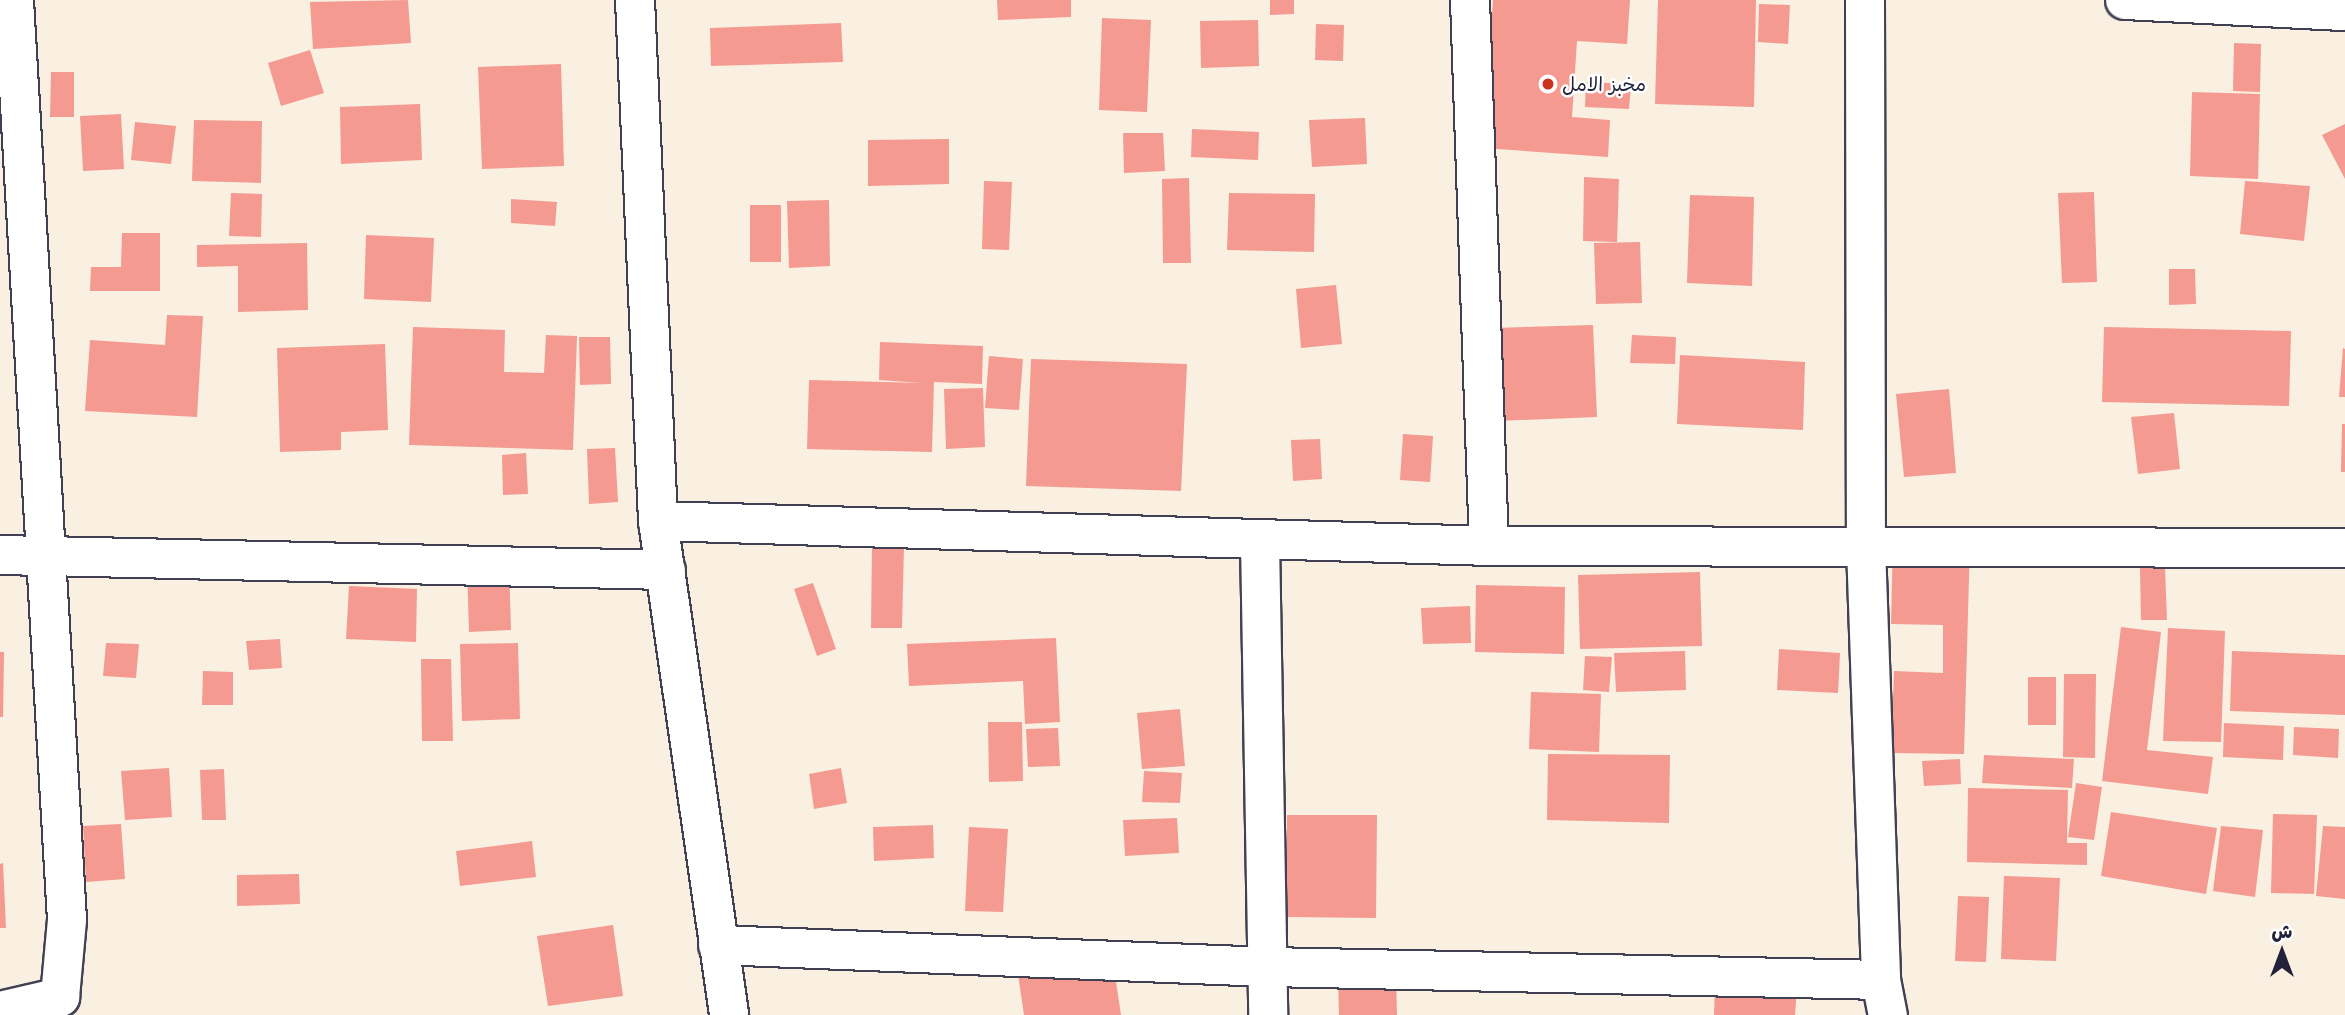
<!DOCTYPE html>
<html>
<head>
<meta charset="utf-8">
<style>
	body { margin:0 }
	#map { position:relative; width:2345px; height:1015px; overflow:hidden; background:#f9f0e1; font-family:Mali,"Playpen Sans Arabic",sans-serif }
	div>[style] { position:absolute }
	[style*='--x'] { left:calc(var(--x)*1px); top:calc(var(--y)*1px); width:calc(var(--w)*1px); rotate:calc(var(--a)*1deg) }
	.building>* { inset:0; background:#f49a91 }
	.roads { filter:drop-shadow(2px 0 #424154) drop-shadow(-2px 0 #424154) drop-shadow(0 2px #424154) drop-shadow(0 -2px #424154) }
	.minor>* { height:38px; margin:-19px; padding:0 19px; transform-origin:19px; border-radius:19px; background:#fff }
	.dots>* { width:19px; height:19px; translate:-50% -50%; box-sizing:border-box; border:4px solid #fff; border-radius:50% }
	span { translate:-50% -50%; white-space:nowrap; text-align:center; line-height:1.15; -webkit-text-stroke:5px #fff; paint-order:stroke }
	.poi-label { font-size:19px; color:#22223b }
	.left { translate:0 -50%; text-align:left }
	.north { position:absolute; left:2247px; top:917px; width:70px; height:70px; -webkit-text-stroke:5px #fff; paint-order:stroke; rotate:0deg; font-size:19px; font-weight:700; line-height:28px; text-align:center; color:#22223b }
	.north::after { content:''; display:block; margin:auto; width:24px; height:32px; background:#22223b; clip-path:polygon(50% 0,100% 100%,50% 72%,0 100%) }
</style>
</head>
<body>
<div id="map">
	<div class="building">
		<i style="clip-path:polygon(408px 0,411px 43px,313px 49px,310px 2px)"></i>
		<i style="clip-path:polygon(997px 0,1071px 0,1071px 17px,998px 20px)"></i>
		<i style="clip-path:polygon(1270px 0,1294px 0,1294px 14px,1270px 15px)"></i>
		<i style="clip-path:polygon(1493px 0,1630px 0,1627px 44px,1577px 41px,1572px 117px,1610px 120px,1608px 157px,1483px 148px)"></i>
		<i style="clip-path:polygon(1658px 0,1756px 0,1754px 107px,1655px 104px)"></i>
		<i style="clip-path:polygon(1759px 4px,1790px 5px,1788px 44px,1758px 42px)"></i>
		<i style="clip-path:polygon(1102px 18px,1151px 20px,1147px 112px,1099px 110px)"></i>
		<i style="clip-path:polygon(1258px 20px,1259px 66px,1201px 68px,1200px 21px)"></i>
		<i style="clip-path:polygon(841px 23px,843px 62px,711px 66px,710px 28px)"></i>
		<i style="clip-path:polygon(1316px 24px,1344px 25px,1343px 61px,1315px 60px)"></i>
		<i style="clip-path:polygon(2234px 43px,2261px 44px,2260px 92px,2233px 91px)"></i>
		<i style="clip-path:polygon(310px 50px,324px 93px,281px 106px,268px 63px)"></i>
		<i style="clip-path:polygon(561px 64px,564px 166px,482px 169px,478px 67px)"></i>
		<i style="clip-path:polygon(51px 72px,74px 72px,74px 117px,50px 117px)"></i>
		<i style="clip-path:polygon(1586px 82px,1631px 84px,1629px 109px,1585px 107px)"></i>
		<i style="clip-path:polygon(2192px 92px,2260px 94px,2258px 179px,2190px 176px)"></i>
		<i style="clip-path:polygon(420px 104px,422px 160px,341px 164px,340px 107px)"></i>
		<i style="clip-path:polygon(121px 114px,124px 169px,83px 171px,80px 116px)"></i>
		<i style="clip-path:polygon(1365px 118px,1367px 164px,1312px 167px,1309px 120px)"></i>
		<i style="clip-path:polygon(194px 120px,262px 121px,261px 183px,192px 181px)"></i>
		<i style="clip-path:polygon(135px 122px,176px 126px,171px 164px,131px 160px)"></i>
		<i style="clip-path:polygon(2345px 124px,2345px 179px,2322px 135px)"></i>
		<i style="clip-path:polygon(1192px 129px,1259px 132px,1258px 160px,1191px 157px)"></i>
		<i style="clip-path:polygon(1123px 133px,1163px 133px,1165px 171px,1124px 173px)"></i>
		<i style="clip-path:polygon(949px 139px,949px 184px,868px 186px,868px 140px)"></i>
		<i style="clip-path:polygon(1584px 177px,1619px 179px,1617px 242px,1583px 241px)"></i>
		<i style="clip-path:polygon(1189px 178px,1191px 263px,1163px 263px,1162px 179px)"></i>
		<i style="clip-path:polygon(984px 181px,1012px 182px,1009px 250px,982px 249px)"></i>
		<i style="clip-path:polygon(2245px 181px,2310px 186px,2304px 241px,2240px 234px)"></i>
		<i style="clip-path:polygon(2094px 192px,2097px 282px,2062px 283px,2058px 193px)"></i>
		<i style="clip-path:polygon(231px 193px,262px 194px,261px 237px,229px 236px)"></i>
		<i style="clip-path:polygon(1229px 193px,1315px 194px,1314px 252px,1227px 250px)"></i>
		<i style="clip-path:polygon(1690px 195px,1754px 197px,1752px 286px,1687px 283px)"></i>
		<i style="clip-path:polygon(511px 199px,557px 202px,555px 226px,511px 223px)"></i>
		<i style="clip-path:polygon(829px 200px,830px 266px,789px 268px,787px 201px)"></i>
		<i style="clip-path:polygon(750px 205px,781px 205px,781px 262px,750px 262px)"></i>
		<i style="clip-path:polygon(122px 233px,160px 233px,160px 291px,90px 291px,91px 267px,121px 267px)"></i>
		<i style="clip-path:polygon(366px 235px,434px 238px,431px 302px,364px 299px)"></i>
		<i style="clip-path:polygon(1640px 242px,1642px 303px,1596px 304px,1594px 243px)"></i>
		<i style="clip-path:polygon(307px 243px,308px 310px,238px 312px,238px 266px,197px 267px,197px 245px)"></i>
		<i style="clip-path:polygon(2169px 269px,2195px 269px,2196px 304px,2169px 305px)"></i>
		<i style="clip-path:polygon(1336px 285px,1342px 344px,1301px 348px,1296px 289px)"></i>
		<i style="clip-path:polygon(167px 315px,203px 316px,197px 417px,85px 411px,90px 340px,165px 345px)"></i>
		<i style="clip-path:polygon(1593px 325px,1597px 417px,1496px 421px,1492px 328px)"></i>
		<i style="clip-path:polygon(413px 327px,505px 330px,504px 372px,544px 373px,546px 335px,577px 336px,573px 450px,409px 445px)"></i>
		<i style="clip-path:polygon(2104px 327px,2291px 331px,2289px 406px,2102px 402px)"></i>
		<i style="clip-path:polygon(1632px 335px,1676px 337px,1675px 364px,1630px 363px)"></i>
		<i style="clip-path:polygon(579px 337px,610px 337px,611px 384px,580px 385px)"></i>
		<i style="clip-path:polygon(880px 342px,983px 346px,982px 384px,934px 382px,932px 452px,807px 449px,809px 380px,922px 383px,879px 380px)"></i>
		<i style="clip-path:polygon(385px 344px,388px 430px,341px 432px,341px 450px,280px 452px,277px 348px)"></i>
		<i style="clip-path:polygon(2343px 348px,2345px 349px,2345px 397px,2339px 397px)"></i>
		<i style="clip-path:polygon(1680px 355px,1805px 362px,1803px 430px,1677px 424px)"></i>
		<i style="clip-path:polygon(989px 356px,1023px 359px,1019px 410px,985px 408px)"></i>
		<i style="clip-path:polygon(1031px 359px,1187px 364px,1181px 491px,1026px 486px)"></i>
		<i style="clip-path:polygon(983px 388px,985px 447px,946px 449px,944px 389px)"></i>
		<i style="clip-path:polygon(1949px 389px,1956px 473px,1904px 477px,1896px 394px)"></i>
		<i style="clip-path:polygon(2174px 413px,2180px 469px,2138px 474px,2131px 417px)"></i>
		<i style="clip-path:polygon(2342px 424px,2345px 424px,2345px 472px,2341px 472px)"></i>
		<i style="clip-path:polygon(1403px 434px,1433px 436px,1430px 482px,1400px 480px)"></i>
		<i style="clip-path:polygon(1320px 439px,1322px 479px,1293px 481px,1291px 440px)"></i>
		<i style="clip-path:polygon(615px 448px,618px 502px,589px 504px,587px 449px)"></i>
		<i style="clip-path:polygon(526px 453px,528px 494px,503px 495px,502px 455px)"></i>
		<i style="clip-path:polygon(1893px 540px,1970px 543px,1964px 754px,1891px 753px,1894px 671px,1943px 673px,1943px 625px,1891px 624px)"></i>
		<i style="clip-path:polygon(872px 545px,904px 546px,902px 628px,871px 628px)"></i>
		<i style="clip-path:polygon(509px 566px,511px 630px,469px 632px,467px 567px)"></i>
		<i style="clip-path:polygon(2165px 567px,2167px 620px,2141px 620px,2140px 568px)"></i>
		<i style="clip-path:polygon(1700px 572px,1702px 646px,1580px 649px,1578px 575px)"></i>
		<i style="clip-path:polygon(813px 583px,836px 649px,817px 656px,794px 589px)"></i>
		<i style="clip-path:polygon(1476px 585px,1565px 587px,1564px 654px,1475px 652px)"></i>
		<i style="clip-path:polygon(349px 586px,417px 589px,416px 642px,346px 639px)"></i>
		<i style="clip-path:polygon(1470px 606px,1471px 643px,1423px 644px,1421px 608px)"></i>
		<i style="clip-path:polygon(2121px 627px,2161px 632px,2147px 750px,2213px 757px,2208px 794px,2102px 781px)"></i>
		<i style="clip-path:polygon(2168px 628px,2225px 631px,2221px 742px,2163px 741px)"></i>
		<i style="clip-path:polygon(1056px 638px,1060px 722px,1025px 724px,1023px 681px,909px 686px,907px 644px)"></i>
		<i style="clip-path:polygon(280px 639px,282px 668px,249px 670px,246px 641px)"></i>
		<i style="clip-path:polygon(106px 643px,139px 644px,136px 678px,103px 676px)"></i>
		<i style="clip-path:polygon(518px 643px,520px 719px,462px 721px,460px 644px)"></i>
		<i style="clip-path:polygon(1779px 649px,1840px 653px,1838px 693px,1777px 690px)"></i>
		<i style="clip-path:polygon(1685px 651px,1686px 690px,1616px 692px,1614px 653px)"></i>
		<i style="clip-path:polygon(2232px 651px,2345px 655px,2345px 715px,2230px 711px)"></i>
		<i style="clip-path:polygon(0 652px,4px 652px,3px 717px,0 717px)"></i>
		<i style="clip-path:polygon(1585px 656px,1612px 657px,1609px 692px,1583px 690px)"></i>
		<i style="clip-path:polygon(421px 659px,451px 659px,453px 741px,422px 741px)"></i>
		<i style="clip-path:polygon(203px 671px,233px 672px,233px 705px,202px 705px)"></i>
		<i style="clip-path:polygon(2064px 674px,2096px 674px,2095px 758px,2063px 757px)"></i>
		<i style="clip-path:polygon(2028px 677px,2056px 677px,2056px 725px,2028px 725px)"></i>
		<i style="clip-path:polygon(1531px 692px,1601px 694px,1599px 752px,1529px 749px)"></i>
		<i style="clip-path:polygon(1180px 709px,1185px 766px,1142px 769px,1137px 713px)"></i>
		<i style="clip-path:polygon(988px 722px,1022px 722px,1023px 781px,989px 782px)"></i>
		<i style="clip-path:polygon(2224px 723px,2284px 726px,2283px 760px,2223px 757px)"></i>
		<i style="clip-path:polygon(2294px 727px,2339px 729px,2338px 758px,2293px 755px)"></i>
		<i style="clip-path:polygon(1058px 728px,1060px 766px,1028px 767px,1026px 729px)"></i>
		<i style="clip-path:polygon(1548px 754px,1670px 755px,1669px 823px,1547px 820px)"></i>
		<i style="clip-path:polygon(1984px 755px,2074px 759px,2072px 788px,1982px 783px)"></i>
		<i style="clip-path:polygon(1960px 759px,1961px 784px,1924px 786px,1922px 761px)"></i>
		<i style="clip-path:polygon(169px 768px,172px 817px,125px 820px,121px 771px)"></i>
		<i style="clip-path:polygon(841px 768px,847px 803px,814px 809px,809px 774px)"></i>
		<i style="clip-path:polygon(224px 769px,226px 820px,202px 820px,200px 770px)"></i>
		<i style="clip-path:polygon(1144px 771px,1182px 773px,1180px 803px,1142px 802px)"></i>
		<i style="clip-path:polygon(2076px 783px,2102px 787px,2094px 840px,2068px 837px)"></i>
		<i style="clip-path:polygon(1968px 788px,2068px 790px,2067px 843px,2087px 843px,2087px 865px,1967px 862px)"></i>
		<i style="clip-path:polygon(2111px 812px,2217px 828px,2206px 894px,2101px 876px)"></i>
		<i style="clip-path:polygon(2273px 814px,2317px 815px,2314px 894px,2271px 893px)"></i>
		<i style="clip-path:polygon(1287px 815px,1377px 815px,1376px 918px,1286px 917px)"></i>
		<i style="clip-path:polygon(1177px 818px,1179px 853px,1125px 856px,1123px 820px)"></i>
		<i style="clip-path:polygon(121px 824px,125px 879px,86px 882px,83px 826px)"></i>
		<i style="clip-path:polygon(933px 825px,934px 858px,874px 861px,873px 827px)"></i>
		<i style="clip-path:polygon(2221px 826px,2263px 830px,2255px 897px,2213px 891px)"></i>
		<i style="clip-path:polygon(2323px 826px,2345px 827px,2345px 899px,2316px 896px)"></i>
		<i style="clip-path:polygon(969px 827px,1008px 829px,1003px 912px,965px 911px)"></i>
		<i style="clip-path:polygon(532px 841px,536px 877px,460px 886px,456px 851px)"></i>
		<i style="clip-path:polygon(3px 863px,6px 928px,0 928px,0 864px)"></i>
		<i style="clip-path:polygon(299px 874px,300px 904px,237px 906px,237px 875px)"></i>
		<i style="clip-path:polygon(2004px 876px,2060px 878px,2056px 961px,2001px 959px)"></i>
		<i style="clip-path:polygon(1958px 896px,1989px 897px,1986px 962px,1955px 961px)"></i>
		<i style="clip-path:polygon(613px 925px,623px 996px,548px 1006px,537px 936px)"></i>
		<i style="clip-path:polygon(1113px 961px,1121px 1015px,1024px 1015px,1018px 974px)"></i>
		<i style="clip-path:polygon(1396px 977px,1397px 1015px,1339px 1015px,1338px 979px)"></i>
		<i style="clip-path:polygon(1715px 984px,1797px 987px,1795px 1015px,1714px 1015px)"></i>
	</div>
	<div class="roads">
		<div class="minor">
			<i style="--x:635;--y:0;--w:522;--a:87.47"></i>
			<i style="--x:658;--y:521;--w:499;--a:81.8"></i>
			<i style="--x:1470;--y:0;--w:546;--a:88.01"></i>
			<i style="--x:1865;--y:0;--w:547;--a:89.9"></i>
			<i style="--x:1866;--y:547;--w:433;--a:88"></i>
			<i style="--x:1881;--y:980;--w:36;--a:79"></i>
			<i style="--x:2125;--y:0;--w:220;--a:2.9"></i>
			<i style="--x:658;--y:521;--w:831;--a:1.72"></i>
			<i style="--x:1489;--y:546;--w:856;--a:0.13"></i>
			<i style="--x:1260;--y:541;--w:474;--a:89"></i>
			<i style="--x:0;--y:555;--w:666;--a:1.29"></i>
			<i style="--x:718;--y:945;--w:550;--a:2.29"></i>
			<i style="--x:1268;--y:967;--w:613;--a:1.21"></i>
			<i style="--x:0;--y:1011;--w:62;--a:-13.1"></i>
			<i style="--x:60;--y:997;--w:77;--a:-84.8"></i>
			<i style="--x:67;--y:920;--w:922;--a:-93.3"></i>
		</div>
	</div>
	<div class="dots">
		<i style="left:1548px;top:84px;background:#c8321e"></i>
	</div>
	<div class="poi-label">
		<span class="left" style="left:1562px;top:84px">مخبز الامل</span>
	</div>
	<div class="north">ش</div>
</div>
</body>
</html>
